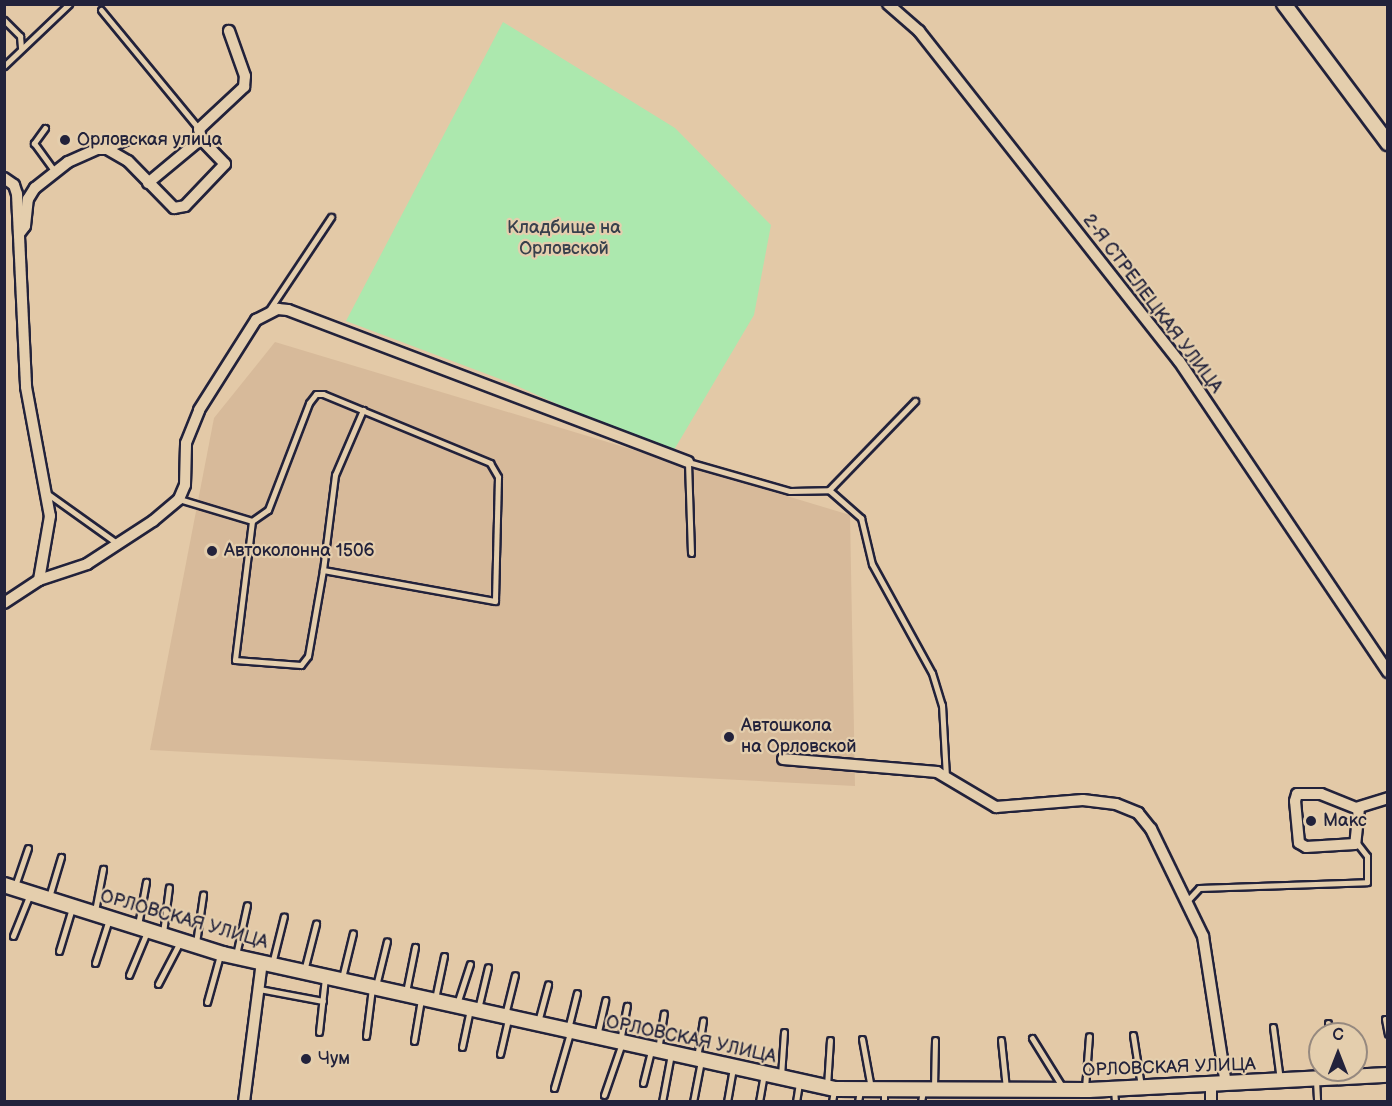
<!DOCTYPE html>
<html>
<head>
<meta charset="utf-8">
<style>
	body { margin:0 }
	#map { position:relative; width:1392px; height:1106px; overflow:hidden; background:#e3c9a7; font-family:"Balsamiq Sans",sans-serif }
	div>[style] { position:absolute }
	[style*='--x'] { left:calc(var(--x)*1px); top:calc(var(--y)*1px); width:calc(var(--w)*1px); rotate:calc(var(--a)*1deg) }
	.built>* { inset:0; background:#d7ba9a }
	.green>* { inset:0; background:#ace8ae }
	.roads { filter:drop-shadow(2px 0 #22223b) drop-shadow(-2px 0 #22223b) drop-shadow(0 2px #22223b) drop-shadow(0 -2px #22223b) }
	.lane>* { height:5px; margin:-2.5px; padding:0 2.5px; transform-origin:2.5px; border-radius:2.5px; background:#e4cead }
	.street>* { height:10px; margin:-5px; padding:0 5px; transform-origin:5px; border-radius:5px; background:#e4cead }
	.secondary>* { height:14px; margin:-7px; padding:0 7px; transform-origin:7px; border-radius:7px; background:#e4cead }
	.dots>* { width:16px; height:16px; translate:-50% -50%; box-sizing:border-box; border:3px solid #e4cead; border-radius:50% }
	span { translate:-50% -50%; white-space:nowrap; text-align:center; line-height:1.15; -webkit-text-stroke:4.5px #e4cead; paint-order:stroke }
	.poi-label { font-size:18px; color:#22223b }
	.left { translate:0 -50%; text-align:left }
	.park-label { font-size:18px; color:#37404c }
	.street-label { font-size:18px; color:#22223b }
	.frame { position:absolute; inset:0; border:6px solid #22223b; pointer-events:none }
	.north { position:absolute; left:1308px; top:1022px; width:60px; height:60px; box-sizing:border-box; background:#e4cead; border:2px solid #96897f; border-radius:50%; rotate:0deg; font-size:16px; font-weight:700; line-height:24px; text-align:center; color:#22223b }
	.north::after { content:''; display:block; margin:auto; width:21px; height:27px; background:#22223b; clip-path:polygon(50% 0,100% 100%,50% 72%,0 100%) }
</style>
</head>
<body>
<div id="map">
	<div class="built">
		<i style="clip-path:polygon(275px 342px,850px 515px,855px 786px,150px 750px,214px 418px)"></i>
	</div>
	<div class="green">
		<i style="clip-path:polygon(503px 22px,675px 128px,771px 225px,754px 315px,671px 455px,508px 382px,346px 321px)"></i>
	</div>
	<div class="roads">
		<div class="lane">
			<i style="--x:101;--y:10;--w:154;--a:50.5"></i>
			<i style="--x:4;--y:20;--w:23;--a:45"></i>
			<i style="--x:20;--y:36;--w:12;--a:85"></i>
			<i style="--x:4;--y:66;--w:90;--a:-43.6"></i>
			<i style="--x:45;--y:128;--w:19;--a:126"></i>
			<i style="--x:34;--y:143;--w:36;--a:54"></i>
			<i style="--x:109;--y:149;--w:21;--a:-23"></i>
			<i style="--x:269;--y:310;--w:112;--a:-56.3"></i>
			<i style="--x:829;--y:490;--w:43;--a:41.2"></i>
			<i style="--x:861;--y:518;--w:47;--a:76.6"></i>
			<i style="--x:872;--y:564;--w:124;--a:61.2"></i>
			<i style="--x:932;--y:673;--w:34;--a:73"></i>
			<i style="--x:942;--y:705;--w:71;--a:86.8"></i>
			<i style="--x:48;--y:494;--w:86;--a:35.5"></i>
			<i style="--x:179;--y:499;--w:76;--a:16.8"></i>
			<i style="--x:252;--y:521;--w:19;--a:-35"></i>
			<i style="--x:268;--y:510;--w:115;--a:-69"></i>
			<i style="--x:309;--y:403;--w:11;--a:-52"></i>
			<i style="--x:316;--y:394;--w:7;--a:0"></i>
			<i style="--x:323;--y:394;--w:181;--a:22.4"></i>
			<i style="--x:490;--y:463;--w:16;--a:60"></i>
			<i style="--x:498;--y:477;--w:124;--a:91.4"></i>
			<i style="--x:495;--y:601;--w:175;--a:-169.8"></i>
			<i style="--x:323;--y:570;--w:96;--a:-82.8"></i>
			<i style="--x:335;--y:475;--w:71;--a:-66.7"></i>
			<i style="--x:252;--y:521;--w:140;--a:97"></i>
			<i style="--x:235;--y:660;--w:66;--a:4.3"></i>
			<i style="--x:301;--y:665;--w:11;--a:-52"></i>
			<i style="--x:308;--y:656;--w:87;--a:-80.1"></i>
			<i style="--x:691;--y:553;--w:91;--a:-91.9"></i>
			<i style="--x:688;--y:462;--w:106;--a:15.9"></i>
			<i style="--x:790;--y:491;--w:39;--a:-1"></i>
			<i style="--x:829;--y:490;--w:124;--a:-46"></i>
			<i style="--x:15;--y:886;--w:40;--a:-71.1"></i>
			<i style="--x:49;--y:897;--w:42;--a:-73.3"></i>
			<i style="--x:1188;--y:900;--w:16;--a:-47"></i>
			<i style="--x:1199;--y:888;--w:168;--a:-2"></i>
			<i style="--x:1367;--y:882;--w:26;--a:-90"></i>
			<i style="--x:1367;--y:856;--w:16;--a:-128"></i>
			<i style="--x:95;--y:911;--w:43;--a:-79.2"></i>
			<i style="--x:138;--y:925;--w:44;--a:-79.5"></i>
			<i style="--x:163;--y:933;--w:46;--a:-82.6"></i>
			<i style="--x:13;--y:936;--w:45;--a:-68"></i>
			<i style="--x:196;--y:943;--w:49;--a:-81.7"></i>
			<i style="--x:59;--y:951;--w:45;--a:-73.2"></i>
			<i style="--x:236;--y:955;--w:51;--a:-77.6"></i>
			<i style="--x:95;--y:963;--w:46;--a:-72.3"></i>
			<i style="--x:272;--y:964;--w:49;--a:-76"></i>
			<i style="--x:304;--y:971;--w:49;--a:-75.7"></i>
			<i style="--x:129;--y:975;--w:47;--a:-67.3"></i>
			<i style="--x:342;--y:978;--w:46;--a:-76.3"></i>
			<i style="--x:158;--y:984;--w:47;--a:-62.4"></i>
			<i style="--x:376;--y:986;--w:46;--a:-76.3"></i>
			<i style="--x:259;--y:989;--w:65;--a:10.6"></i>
			<i style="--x:406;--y:992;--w:46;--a:-78.7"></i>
			<i style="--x:435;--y:999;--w:44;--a:-78.2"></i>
			<i style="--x:207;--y:1002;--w:49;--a:-74.5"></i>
			<i style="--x:457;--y:1004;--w:42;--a:-72"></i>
			<i style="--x:478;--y:1009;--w:43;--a:-76.6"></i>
			<i style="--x:505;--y:1015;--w:41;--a:-76"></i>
			<i style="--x:1385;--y:1019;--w:15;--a:79"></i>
			<i style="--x:538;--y:1022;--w:39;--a:-75"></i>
			<i style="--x:1328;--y:1023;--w:11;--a:85"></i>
			<i style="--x:1273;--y:1027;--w:53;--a:82.5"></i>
			<i style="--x:568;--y:1029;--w:37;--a:-76"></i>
			<i style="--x:319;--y:1032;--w:54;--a:-83.7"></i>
			<i style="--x:1133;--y:1035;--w:52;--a:81.1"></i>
			<i style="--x:366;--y:1036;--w:48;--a:-82.9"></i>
			<i style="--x:597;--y:1036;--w:37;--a:-77"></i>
			<i style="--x:1032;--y:1038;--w:59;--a:58.2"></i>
			<i style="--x:862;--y:1039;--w:50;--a:79.6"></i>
			<i style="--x:1001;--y:1040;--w:48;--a:84.1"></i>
			<i style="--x:414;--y:1041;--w:43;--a:-80.5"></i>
			<i style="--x:620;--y:1041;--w:36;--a:-79"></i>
			<i style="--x:462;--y:1047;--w:38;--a:-78"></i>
			<i style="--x:658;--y:1050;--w:37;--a:-81"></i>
			<i style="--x:500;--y:1054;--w:36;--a:-77"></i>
			<i style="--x:697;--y:1058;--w:38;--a:-81"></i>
			<i style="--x:781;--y:1076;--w:44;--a:-86.1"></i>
			<i style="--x:1316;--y:1080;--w:22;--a:87"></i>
			<i style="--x:643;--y:1083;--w:34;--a:-76"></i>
			<i style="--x:827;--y:1086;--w:46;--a:-86.3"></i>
			<i style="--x:554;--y:1088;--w:57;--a:-73.8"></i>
			<i style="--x:934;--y:1088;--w:48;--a:-88.8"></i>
			<i style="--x:1085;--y:1088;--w:52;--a:-85.6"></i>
			<i style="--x:1114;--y:1090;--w:12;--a:85"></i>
			<i style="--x:604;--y:1095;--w:55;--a:-70.9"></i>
			<i style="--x:662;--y:1102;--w:49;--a:-79.4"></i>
			<i style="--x:693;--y:1102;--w:42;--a:-79"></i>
			<i style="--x:727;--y:1102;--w:35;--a:-80"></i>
			<i style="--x:759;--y:1102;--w:28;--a:-80"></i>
			<i style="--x:796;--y:1102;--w:19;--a:-81"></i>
			<i style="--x:832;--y:1102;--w:11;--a:-80"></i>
			<i style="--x:858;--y:1102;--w:11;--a:-80"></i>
			<i style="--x:884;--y:1102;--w:11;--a:-90"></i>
			<i style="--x:921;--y:1102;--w:11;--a:-80"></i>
		</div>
		<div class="street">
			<i style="--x:888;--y:4;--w:41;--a:41.1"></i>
			<i style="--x:919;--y:31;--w:420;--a:51.8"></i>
			<i style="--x:1179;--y:361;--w:375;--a:56.1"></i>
			<i style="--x:4;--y:178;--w:12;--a:35"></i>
			<i style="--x:14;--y:185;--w:9;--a:72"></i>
			<i style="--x:17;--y:194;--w:193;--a:87.3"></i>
			<i style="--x:26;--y:387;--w:131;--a:79.5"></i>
			<i style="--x:50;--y:516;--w:65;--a:99.8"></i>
			<i style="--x:39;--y:580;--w:42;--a:146.7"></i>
			<i style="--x:148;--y:183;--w:69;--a:-39.7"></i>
			<i style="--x:19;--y:234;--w:10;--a:-53"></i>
			<i style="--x:25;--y:226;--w:27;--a:-84"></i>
			<i style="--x:28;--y:199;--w:13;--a:-58"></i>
			<i style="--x:35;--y:188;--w:42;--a:-38.2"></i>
			<i style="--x:68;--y:162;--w:32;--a:-24"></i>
			<i style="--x:97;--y:149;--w:10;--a:0"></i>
			<i style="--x:107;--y:149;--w:24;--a:30"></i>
			<i style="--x:128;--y:161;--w:66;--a:45.6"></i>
			<i style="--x:174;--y:208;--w:11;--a:-10"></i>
			<i style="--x:185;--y:206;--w:58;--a:-46.4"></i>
			<i style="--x:225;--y:164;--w:35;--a:-134"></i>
			<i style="--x:201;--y:139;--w:10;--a:-101"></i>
			<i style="--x:199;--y:129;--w:62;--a:-43"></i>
			<i style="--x:244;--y:87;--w:11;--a:-85"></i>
			<i style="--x:245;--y:76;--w:48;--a:-109.6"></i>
			<i style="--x:39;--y:580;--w:51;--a:-18.4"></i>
			<i style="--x:87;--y:564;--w:79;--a:-33.1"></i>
			<i style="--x:153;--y:521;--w:34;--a:-40"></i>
			<i style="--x:179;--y:499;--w:15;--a:-67"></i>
			<i style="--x:185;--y:485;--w:42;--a:-88.6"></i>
			<i style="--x:186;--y:443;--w:35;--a:-68"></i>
			<i style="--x:199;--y:410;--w:107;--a:-57.7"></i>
			<i style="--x:256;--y:320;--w:25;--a:-27"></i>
			<i style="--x:278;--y:309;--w:10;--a:6"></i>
			<i style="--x:288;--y:310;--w:428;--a:20.8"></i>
			<i style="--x:783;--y:759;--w:155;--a:4.8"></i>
			<i style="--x:937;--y:772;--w:69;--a:30.7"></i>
			<i style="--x:996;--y:807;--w:87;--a:-4.6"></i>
			<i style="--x:1083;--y:800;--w:33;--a:7"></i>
			<i style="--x:1116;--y:804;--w:24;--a:22"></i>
			<i style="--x:1138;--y:813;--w:21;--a:51"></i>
			<i style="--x:1151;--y:829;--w:119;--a:64.1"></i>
			<i style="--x:1203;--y:936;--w:150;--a:81.2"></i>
			<i style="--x:1359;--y:808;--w:36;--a:96"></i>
			<i style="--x:1355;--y:844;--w:49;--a:176.5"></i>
			<i style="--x:1306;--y:847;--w:8;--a:-150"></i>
			<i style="--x:1299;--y:843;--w:42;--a:-95.4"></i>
			<i style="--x:1295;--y:801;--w:7;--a:-74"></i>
			<i style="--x:1297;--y:794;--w:24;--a:0"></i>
			<i style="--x:1321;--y:794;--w:38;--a:22"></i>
			<i style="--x:1356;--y:808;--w:34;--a:-17"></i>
			<i style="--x:1211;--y:1085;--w:17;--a:90"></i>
			<i style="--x:244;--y:1102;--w:142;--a:-82.7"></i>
		</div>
		<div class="secondary">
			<i style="--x:1284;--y:4;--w:174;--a:53.2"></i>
			<i style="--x:4;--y:885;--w:230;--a:17.5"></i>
			<i style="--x:223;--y:954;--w:627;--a:12.44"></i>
			<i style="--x:835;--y:1089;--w:254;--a:0.2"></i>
			<i style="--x:1089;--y:1090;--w:299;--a:-2.9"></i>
		</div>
	</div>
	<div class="dots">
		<i style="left:65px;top:140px;background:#22223b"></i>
		<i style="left:212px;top:551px;background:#22223b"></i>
		<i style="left:729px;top:737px;background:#22223b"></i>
		<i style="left:1311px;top:821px;background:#22223b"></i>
		<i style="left:306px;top:1059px;background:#22223b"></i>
	</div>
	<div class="poi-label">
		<span class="left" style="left:77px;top:140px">Орловская улица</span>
		<span class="left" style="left:224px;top:551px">Автоколонна 1506</span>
		<span class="left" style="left:741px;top:737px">Автошкола<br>на Орловской</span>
		<span class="left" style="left:1323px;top:821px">Макс</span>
		<span class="left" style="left:318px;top:1059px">Чум</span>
	</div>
	<div class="park-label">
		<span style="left:564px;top:239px">Кладбище на<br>Орловской</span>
	</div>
	<div class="street-label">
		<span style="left:1152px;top:304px;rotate:53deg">2-Я СТРЕЛЕЦКАЯ УЛИЦА</span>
		<span style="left:184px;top:920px;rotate:16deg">ОРЛОВСКАЯ УЛИЦА</span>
		<span style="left:691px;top:1040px;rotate:12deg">ОРЛОВСКАЯ УЛИЦА</span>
		<span style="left:1169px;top:1068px;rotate:-2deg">ОРЛОВСКАЯ УЛИЦА</span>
	</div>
	<div class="frame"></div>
	<div class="north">С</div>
</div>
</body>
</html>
